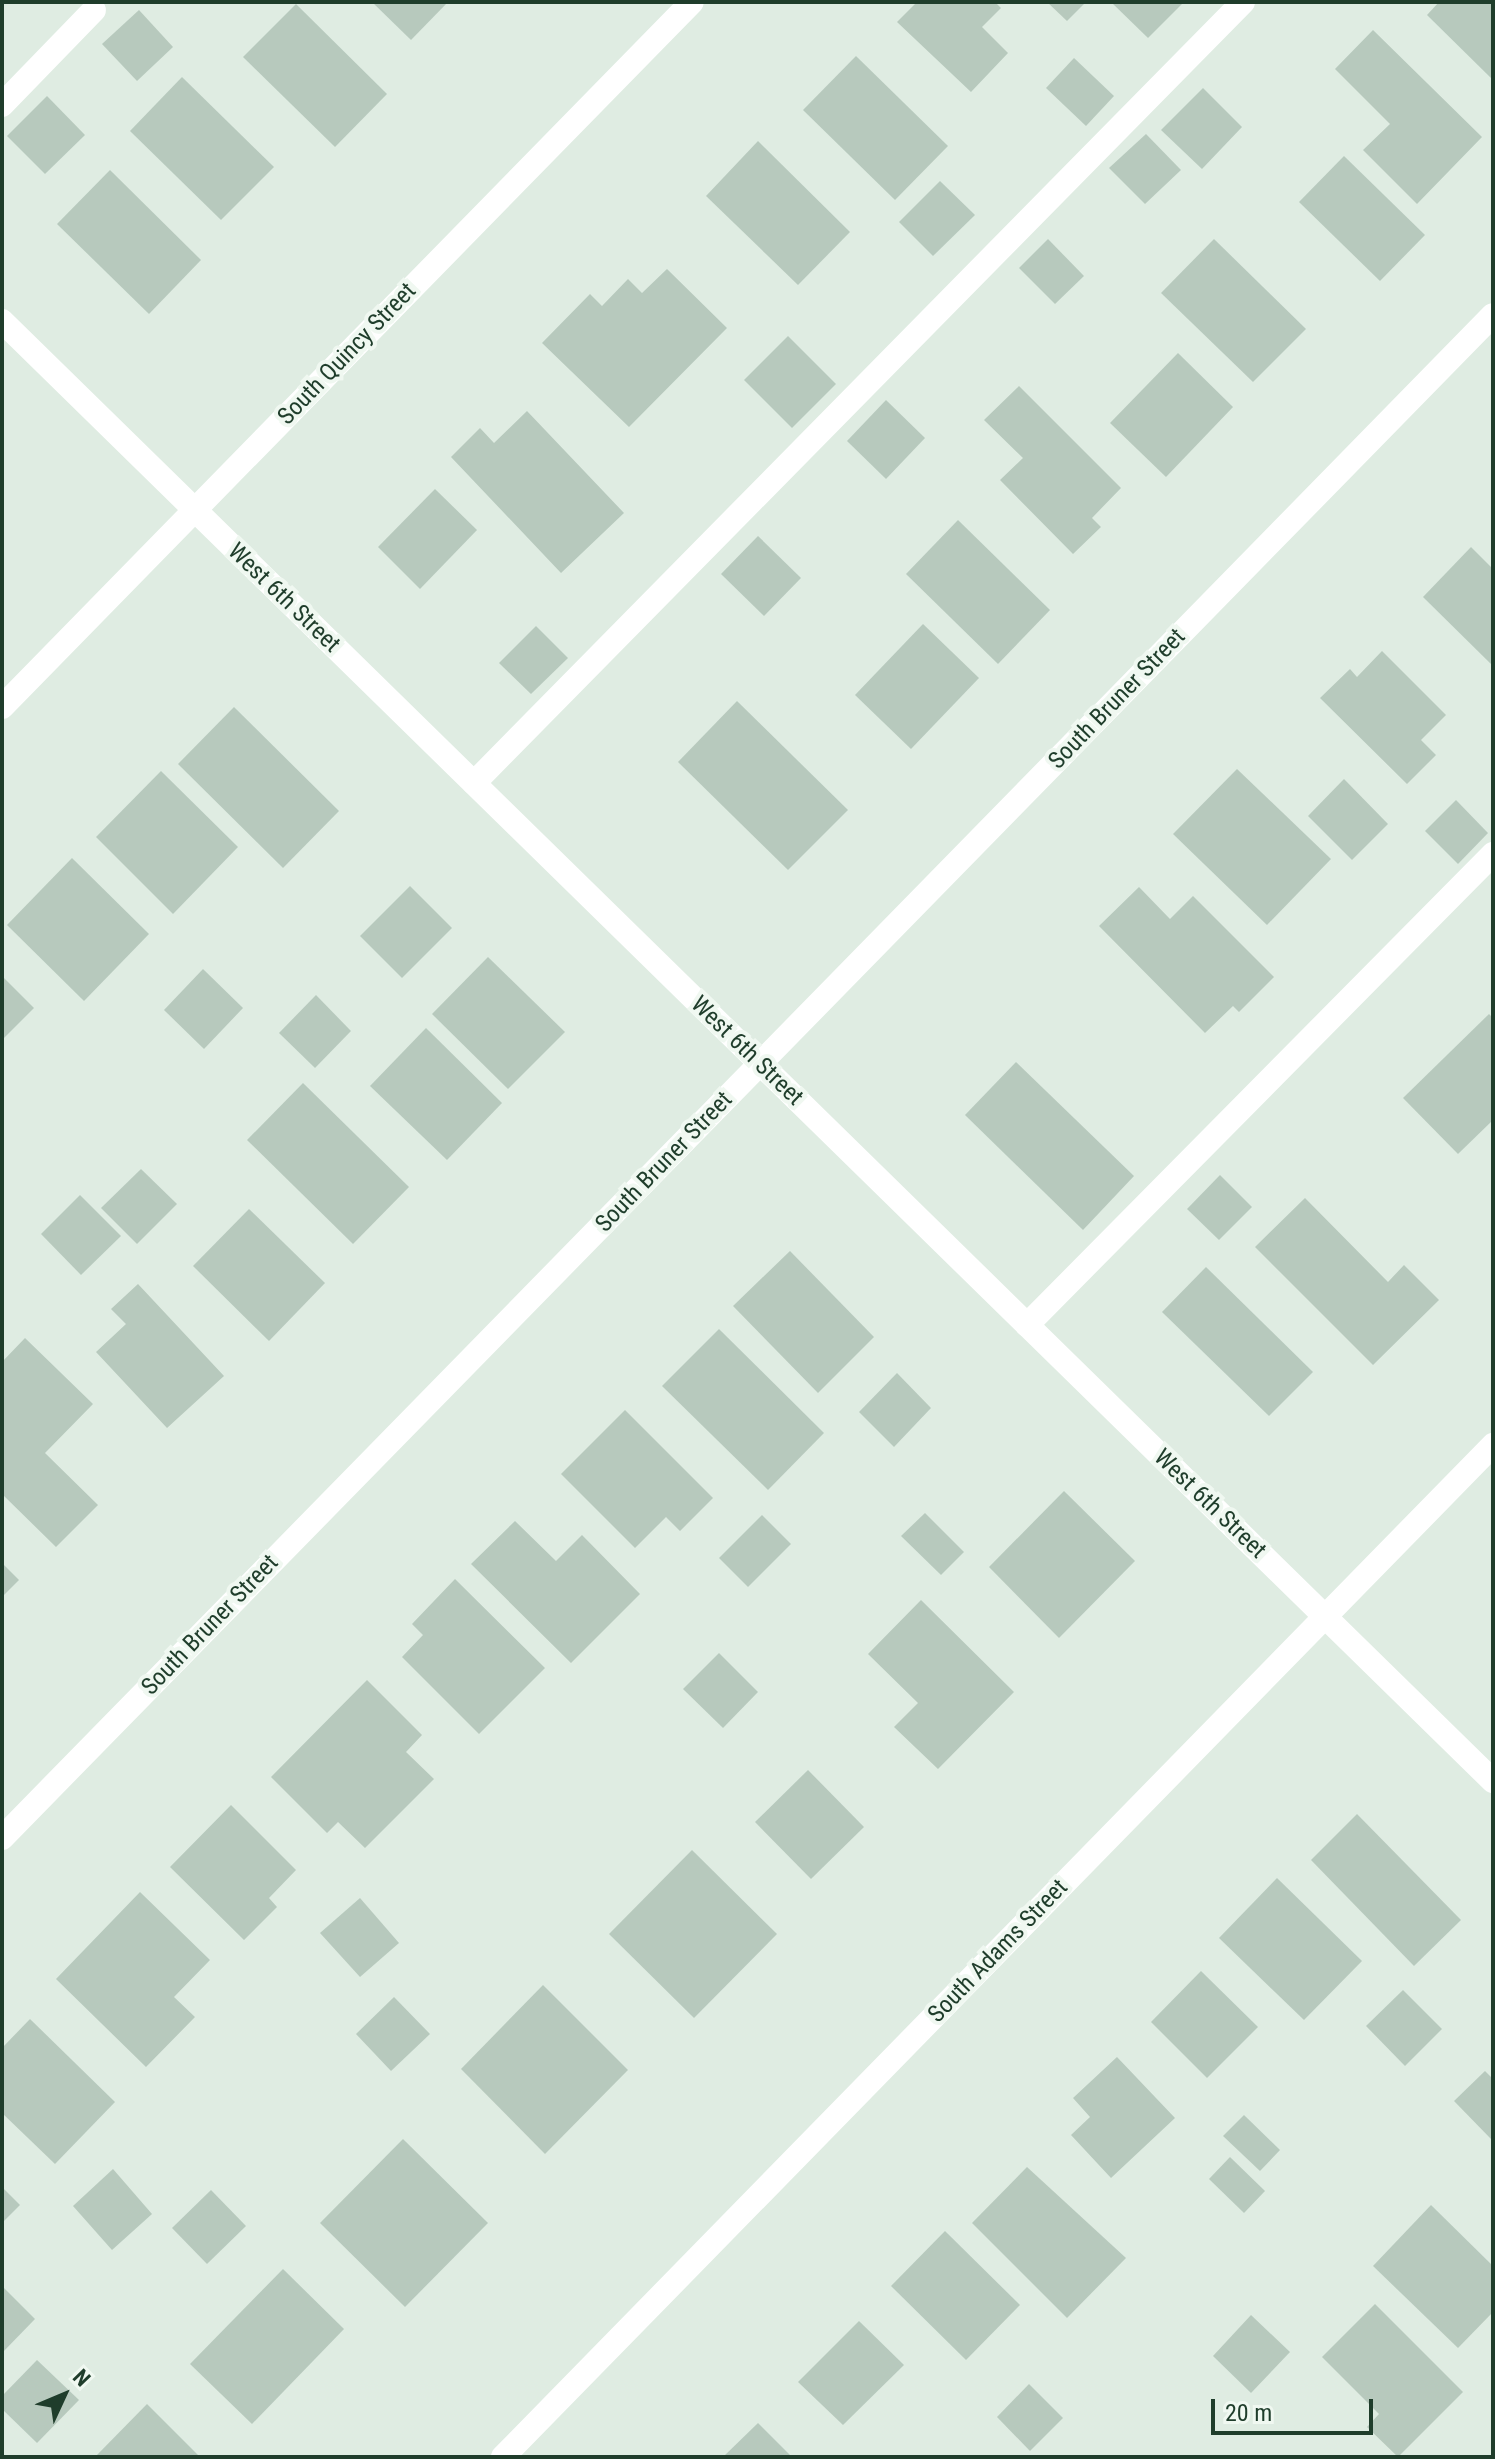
<!DOCTYPE html>
<html>
<head>
<meta charset="utf-8">
<style>
	body { margin:0 }
	#map { position:relative; width:1495px; height:2459px; overflow:hidden; background:#dfece2; font-family:"Roboto Condensed",sans-serif }
	div>[style] { position:absolute }
	[style*='--x'] { left:calc(var(--x)*1px); top:calc(var(--y)*1px); width:calc(var(--w)*1px); rotate:calc(var(--a)*1deg) }
	.building>* { inset:0; background:#b7c9bd }
	.minor>* { height:24px; margin:-12px; padding:0 12px; transform-origin:12px; border-radius:12px; background:#fff }
	span { translate:-50% -50%; white-space:nowrap; text-align:center; line-height:1.15; -webkit-text-stroke:8px #f0f8f1; paint-order:stroke }
	.street-label { font-size:24px; color:#1f3d2b }
	.frame { position:absolute; inset:0; border:4px solid #1f3d2b; pointer-events:none }
	.north { position:absolute; left:24px; top:2355px; width:80px; height:80px; -webkit-text-stroke:6px #f0f8f1; paint-order:stroke; rotate:46deg; font-size:22px; font-weight:700; line-height:32px; text-align:center; color:#1f3d2b }
	.north::after { content:''; display:block; margin:auto; width:28px; height:36px; background:#1f3d2b; clip-path:polygon(50% 0,100% 100%,50% 72%,0 100%) }
	.scale { position:absolute; left:1211px; top:2399px; width:162px; height:36px; box-sizing:border-box; border:4px solid #1f3d2b; border-top:0; padding-left:10px; font-size:24px; line-height:28px; white-space:nowrap; color:#1f3d2b; -webkit-text-stroke:6px #f0f8f1; paint-order:stroke }
</style>
</head>
<body>
<div id="map">
	<div class="building">
		<i style="clip-path:polygon(372px 2px,448px 2px,411px 40px)"></i>
		<i style="clip-path:polygon(917px 2px,995px 2px,1001px 8px,982px 27px,1008px 53px,971px 92px,897px 22px)"></i>
		<i style="clip-path:polygon(1047px 2px,1086px 2px,1067px 21px)"></i>
		<i style="clip-path:polygon(1111px 2px,1184px 2px,1148px 38px)"></i>
		<i style="clip-path:polygon(1439px 2px,1493px 2px,1493px 80px,1427px 15px)"></i>
		<i style="clip-path:polygon(296px 4px,387px 94px,335px 147px,243px 57px)"></i>
		<i style="clip-path:polygon(139px 10px,173px 47px,137px 81px,102px 44px)"></i>
		<i style="clip-path:polygon(1373px 30px,1482px 137px,1417px 204px,1363px 150px,1390px 124px,1335px 69px)"></i>
		<i style="clip-path:polygon(856px 56px,948px 146px,895px 200px,803px 110px)"></i>
		<i style="clip-path:polygon(1074px 58px,1114px 96px,1086px 126px,1046px 88px)"></i>
		<i style="clip-path:polygon(182px 77px,274px 167px,221px 220px,130px 131px)"></i>
		<i style="clip-path:polygon(1203px 88px,1242px 127px,1202px 169px,1161px 130px)"></i>
		<i style="clip-path:polygon(47px 96px,85px 135px,45px 174px,7px 136px)"></i>
		<i style="clip-path:polygon(1146px 134px,1181px 170px,1145px 204px,1109px 168px)"></i>
		<i style="clip-path:polygon(758px 141px,850px 232px,798px 285px,706px 196px)"></i>
		<i style="clip-path:polygon(1344px 156px,1425px 235px,1380px 281px,1299px 202px)"></i>
		<i style="clip-path:polygon(110px 170px,201px 260px,149px 314px,57px 224px)"></i>
		<i style="clip-path:polygon(940px 181px,975px 215px,933px 256px,899px 222px)"></i>
		<i style="clip-path:polygon(1048px 239px,1084px 276px,1055px 304px,1019px 268px)"></i>
		<i style="clip-path:polygon(1214px 239px,1306px 329px,1253px 382px,1161px 293px)"></i>
		<i style="clip-path:polygon(667px 269px,727px 328px,629px 427px,542px 343px,590px 294px,602px 306px,628px 279px,642px 293px)"></i>
		<i style="clip-path:polygon(788px 336px,836px 384px,792px 428px,744px 380px)"></i>
		<i style="clip-path:polygon(1178px 353px,1233px 407px,1166px 477px,1110px 423px)"></i>
		<i style="clip-path:polygon(1019px 386px,1121px 488px,1092px 518px,1101px 527px,1073px 554px,1000px 480px,1023px 458px,984px 420px)"></i>
		<i style="clip-path:polygon(886px 400px,925px 438px,886px 479px,847px 441px)"></i>
		<i style="clip-path:polygon(527px 411px,624px 513px,561px 573px,451px 457px,480px 428px,494px 443px)"></i>
		<i style="clip-path:polygon(435px 489px,477px 530px,420px 589px,378px 547px)"></i>
		<i style="clip-path:polygon(958px 520px,1050px 610px,998px 664px,906px 574px)"></i>
		<i style="clip-path:polygon(758px 536px,801px 578px,764px 616px,721px 574px)"></i>
		<i style="clip-path:polygon(1471px 547px,1493px 569px,1493px 666px,1423px 597px)"></i>
		<i style="clip-path:polygon(923px 624px,979px 678px,911px 749px,855px 695px)"></i>
		<i style="clip-path:polygon(536px 626px,568px 658px,531px 694px,499px 663px)"></i>
		<i style="clip-path:polygon(1382px 651px,1446px 715px,1421px 740px,1436px 755px,1407px 784px,1320px 698px,1350px 669px,1357px 677px)"></i>
		<i style="clip-path:polygon(737px 701px,848px 810px,788px 870px,678px 762px)"></i>
		<i style="clip-path:polygon(234px 707px,339px 811px,283px 868px,178px 764px)"></i>
		<i style="clip-path:polygon(1237px 769px,1331px 859px,1267px 925px,1173px 834px)"></i>
		<i style="clip-path:polygon(161px 771px,238px 847px,173px 914px,96px 837px)"></i>
		<i style="clip-path:polygon(1344px 779px,1388px 824px,1352px 860px,1308px 816px)"></i>
		<i style="clip-path:polygon(1456px 800px,1488px 833px,1458px 864px,1425px 831px)"></i>
		<i style="clip-path:polygon(72px 858px,149px 934px,84px 1001px,7px 925px)"></i>
		<i style="clip-path:polygon(410px 886px,452px 928px,402px 978px,360px 936px)"></i>
		<i style="clip-path:polygon(1139px 887px,1170px 919px,1193px 896px,1274px 977px,1239px 1012px,1233px 1006px,1205px 1033px,1099px 926px)"></i>
		<i style="clip-path:polygon(488px 957px,565px 1032px,508px 1089px,432px 1014px)"></i>
		<i style="clip-path:polygon(203px 969px,243px 1008px,204px 1049px,164px 1010px)"></i>
		<i style="clip-path:polygon(2px 976px,34px 1008px,2px 1040px)"></i>
		<i style="clip-path:polygon(316px 995px,351px 1031px,315px 1068px,279px 1033px)"></i>
		<i style="clip-path:polygon(1489px 1014px,1493px 1018px,1493px 1120px,1458px 1154px,1403px 1098px)"></i>
		<i style="clip-path:polygon(426px 1028px,502px 1103px,447px 1160px,370px 1086px)"></i>
		<i style="clip-path:polygon(1016px 1062px,1134px 1176px,1083px 1230px,965px 1115px)"></i>
		<i style="clip-path:polygon(303px 1083px,409px 1187px,353px 1244px,247px 1140px)"></i>
		<i style="clip-path:polygon(141px 1169px,177px 1204px,137px 1244px,101px 1208px)"></i>
		<i style="clip-path:polygon(1220px 1175px,1252px 1207px,1219px 1240px,1187px 1209px)"></i>
		<i style="clip-path:polygon(80px 1195px,121px 1236px,81px 1275px,41px 1234px)"></i>
		<i style="clip-path:polygon(1305px 1198px,1388px 1282px,1404px 1265px,1439px 1300px,1373px 1365px,1255px 1247px)"></i>
		<i style="clip-path:polygon(249px 1209px,325px 1283px,269px 1341px,193px 1266px)"></i>
		<i style="clip-path:polygon(790px 1251px,874px 1337px,818px 1393px,733px 1306px)"></i>
		<i style="clip-path:polygon(1206px 1267px,1313px 1372px,1269px 1416px,1162px 1312px)"></i>
		<i style="clip-path:polygon(138px 1284px,224px 1376px,167px 1428px,96px 1352px,126px 1324px,111px 1309px)"></i>
		<i style="clip-path:polygon(719px 1329px,824px 1433px,768px 1490px,662px 1386px)"></i>
		<i style="clip-path:polygon(25px 1338px,93px 1404px,45px 1453px,98px 1505px,56px 1547px,2px 1494px,2px 1362px)"></i>
		<i style="clip-path:polygon(897px 1373px,931px 1408px,894px 1447px,859px 1412px)"></i>
		<i style="clip-path:polygon(625px 1410px,713px 1498px,680px 1531px,666px 1517px,635px 1548px,561px 1474px)"></i>
		<i style="clip-path:polygon(1064px 1491px,1135px 1561px,1059px 1638px,989px 1567px)"></i>
		<i style="clip-path:polygon(925px 1513px,964px 1552px,941px 1575px,901px 1536px)"></i>
		<i style="clip-path:polygon(762px 1515px,791px 1544px,748px 1587px,719px 1558px)"></i>
		<i style="clip-path:polygon(515px 1521px,556px 1561px,582px 1535px,640px 1594px,571px 1663px,471px 1564px)"></i>
		<i style="clip-path:polygon(2px 1563px,19px 1580px,2px 1597px)"></i>
		<i style="clip-path:polygon(455px 1579px,545px 1668px,479px 1734px,402px 1657px,423px 1635px,412px 1624px)"></i>
		<i style="clip-path:polygon(921px 1600px,1014px 1692px,938px 1769px,894px 1727px,918px 1703px,868px 1654px)"></i>
		<i style="clip-path:polygon(719px 1653px,758px 1692px,723px 1728px,683px 1689px)"></i>
		<i style="clip-path:polygon(367px 1680px,422px 1735px,406px 1752px,434px 1779px,365px 1848px,338px 1822px,327px 1833px,271px 1777px)"></i>
		<i style="clip-path:polygon(808px 1770px,864px 1827px,811px 1879px,755px 1822px)"></i>
		<i style="clip-path:polygon(231px 1805px,296px 1870px,269px 1898px,277px 1907px,244px 1940px,170px 1867px)"></i>
		<i style="clip-path:polygon(1357px 1814px,1461px 1920px,1414px 1966px,1311px 1860px)"></i>
		<i style="clip-path:polygon(692px 1850px,777px 1934px,694px 2018px,609px 1934px)"></i>
		<i style="clip-path:polygon(1277px 1878px,1362px 1961px,1304px 2020px,1219px 1938px)"></i>
		<i style="clip-path:polygon(140px 1892px,210px 1960px,174px 1997px,195px 2017px,146px 2067px,56px 1979px)"></i>
		<i style="clip-path:polygon(360px 1898px,399px 1943px,360px 1977px,320px 1933px)"></i>
		<i style="clip-path:polygon(1201px 1971px,1258px 2027px,1207px 2078px,1151px 2022px)"></i>
		<i style="clip-path:polygon(543px 1985px,628px 2070px,545px 2154px,461px 2069px)"></i>
		<i style="clip-path:polygon(1403px 1990px,1442px 2029px,1405px 2066px,1366px 2026px)"></i>
		<i style="clip-path:polygon(394px 1997px,430px 2034px,391px 2071px,356px 2034px)"></i>
		<i style="clip-path:polygon(30px 2019px,115px 2102px,55px 2164px,2px 2113px,2px 2048px)"></i>
		<i style="clip-path:polygon(1117px 2057px,1175px 2118px,1111px 2178px,1071px 2135px,1090px 2117px,1073px 2098px)"></i>
		<i style="clip-path:polygon(1485px 2071px,1493px 2079px,1491px 2139px,1454px 2101px)"></i>
		<i style="clip-path:polygon(1244px 2115px,1280px 2150px,1260px 2171px,1223px 2136px)"></i>
		<i style="clip-path:polygon(403px 2139px,488px 2223px,405px 2307px,320px 2223px)"></i>
		<i style="clip-path:polygon(1230px 2157px,1265px 2191px,1244px 2213px,1209px 2179px)"></i>
		<i style="clip-path:polygon(1027px 2167px,1126px 2258px,1067px 2318px,972px 2223px)"></i>
		<i style="clip-path:polygon(113px 2169px,152px 2214px,112px 2250px,73px 2206px)"></i>
		<i style="clip-path:polygon(2px 2187px,20px 2205px,2px 2223px)"></i>
		<i style="clip-path:polygon(211px 2190px,246px 2226px,207px 2264px,172px 2228px)"></i>
		<i style="clip-path:polygon(1431px 2205px,1493px 2266px,1493px 2312px,1458px 2348px,1373px 2266px)"></i>
		<i style="clip-path:polygon(945px 2231px,1020px 2305px,966px 2360px,891px 2286px)"></i>
		<i style="clip-path:polygon(283px 2269px,344px 2329px,252px 2424px,190px 2364px)"></i>
		<i style="clip-path:polygon(2px 2286px,35px 2319px,2px 2353px)"></i>
		<i style="clip-path:polygon(1375px 2304px,1463px 2392px,1398px 2457px,1367px 2427px,1379px 2414px,1322px 2357px)"></i>
		<i style="clip-path:polygon(1251px 2315px,1290px 2352px,1251px 2393px,1213px 2356px)"></i>
		<i style="clip-path:polygon(859px 2321px,904px 2365px,843px 2425px,798px 2382px)"></i>
		<i style="clip-path:polygon(37px 2360px,79px 2400px,37px 2443px,2px 2409px,2px 2396px)"></i>
		<i style="clip-path:polygon(1029px 2384px,1063px 2418px,1030px 2451px,997px 2417px)"></i>
		<i style="clip-path:polygon(147px 2404px,200px 2457px,95px 2457px)"></i>
		<i style="clip-path:polygon(758px 2423px,792px 2457px,723px 2457px)"></i>
	</div>
	<div class="minor">
		<i style="--x:2;--y:105;--w:132;--a:-45.9"></i>
		<i style="--x:2;--y:321;--w:2087;--a:44.4"></i>
		<i style="--x:2;--y:707;--w:986;--a:-45.62"></i>
		<i style="--x:474;--y:783;--w:1096;--a:-45.44"></i>
		<i style="--x:1027;--y:1325;--w:663;--a:-45.31"></i>
		<i style="--x:2;--y:1838;--w:2131;--a:-45.61"></i>
		<i style="--x:503;--y:2457;--w:1416;--a:-45.63"></i>
	</div>
	<div class="street-label">
		<span style="left:347px;top:354px;rotate:-46deg">South Quincy Street</span>
		<span style="left:284px;top:598px;rotate:44deg">West 6th Street</span>
		<span style="left:1117px;top:699px;rotate:-46deg">South Bruner Street</span>
		<span style="left:747px;top:1051px;rotate:44deg">West 6th Street</span>
		<span style="left:664px;top:1162px;rotate:-46deg">South Bruner Street</span>
		<span style="left:1210px;top:1504px;rotate:44deg">West 6th Street</span>
		<span style="left:210px;top:1625px;rotate:-46deg">South Bruner Street</span>
		<span style="left:998px;top:1951px;rotate:-46deg">South Adams Street</span>
	</div>
	<div class="frame"></div>
	<div class="north">N</div>
	<div class="scale">20 m</div>
</div>
</body>
</html>
